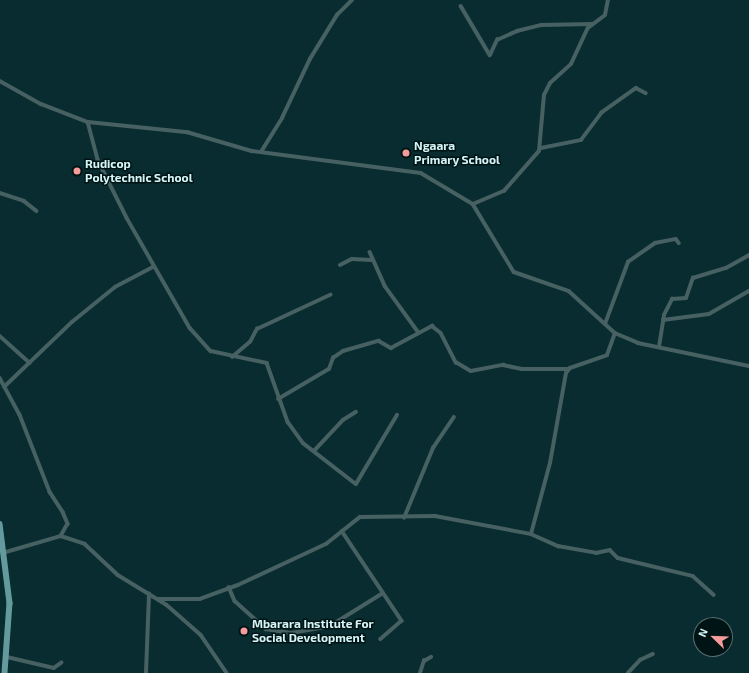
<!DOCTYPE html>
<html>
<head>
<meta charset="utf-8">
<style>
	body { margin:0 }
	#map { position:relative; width:749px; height:673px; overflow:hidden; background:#082c2f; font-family:"Exo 2",sans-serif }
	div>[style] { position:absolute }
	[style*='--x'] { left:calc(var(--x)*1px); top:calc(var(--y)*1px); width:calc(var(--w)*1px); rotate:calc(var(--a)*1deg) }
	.street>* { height:3.5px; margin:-1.75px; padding:0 1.75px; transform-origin:1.75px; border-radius:1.75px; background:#476062 }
	.primary>* { height:5.5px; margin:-2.75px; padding:0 2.75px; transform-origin:2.75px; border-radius:2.75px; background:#649a9d }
	.dots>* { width:11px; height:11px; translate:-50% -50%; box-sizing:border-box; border:2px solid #001415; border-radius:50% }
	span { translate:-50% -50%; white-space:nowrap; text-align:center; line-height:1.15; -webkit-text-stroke:3px #001415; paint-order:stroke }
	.poi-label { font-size:12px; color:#d4f4f6; font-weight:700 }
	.left { translate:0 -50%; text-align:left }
	.north { position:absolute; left:693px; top:617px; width:40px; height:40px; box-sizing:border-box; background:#001415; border:1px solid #556e6f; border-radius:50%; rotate:293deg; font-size:11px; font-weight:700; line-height:16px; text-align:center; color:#d4f4f6 }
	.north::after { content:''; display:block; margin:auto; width:14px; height:18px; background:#f59b9a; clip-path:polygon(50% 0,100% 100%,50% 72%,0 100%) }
</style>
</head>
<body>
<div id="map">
	<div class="street">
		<i style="--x:461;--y:6;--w:57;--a:59.4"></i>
		<i style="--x:490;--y:55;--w:17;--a:-65"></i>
		<i style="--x:497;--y:40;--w:22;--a:-24"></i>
		<i style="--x:517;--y:31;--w:25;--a:-14"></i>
		<i style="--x:541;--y:25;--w:51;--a:-1.1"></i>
		<i style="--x:0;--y:81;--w:47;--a:29.3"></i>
		<i style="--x:41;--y:104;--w:50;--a:21"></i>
		<i style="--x:88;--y:122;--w:100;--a:5.8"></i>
		<i style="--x:187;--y:132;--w:68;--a:16.3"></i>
		<i style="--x:252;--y:151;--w:170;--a:7.4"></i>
		<i style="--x:421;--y:173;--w:61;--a:30.8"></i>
		<i style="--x:473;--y:204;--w:79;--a:58.9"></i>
		<i style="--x:514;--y:272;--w:58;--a:19.1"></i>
		<i style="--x:569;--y:291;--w:62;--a:42.4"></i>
		<i style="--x:615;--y:333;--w:25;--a:23"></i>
		<i style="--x:638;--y:343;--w:113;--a:11.7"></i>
		<i style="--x:88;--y:122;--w:39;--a:75"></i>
		<i style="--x:98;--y:160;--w:65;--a:63.4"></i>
		<i style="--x:127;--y:218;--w:127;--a:60.2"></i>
		<i style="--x:190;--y:328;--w:31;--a:48"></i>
		<i style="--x:211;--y:351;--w:57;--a:12.1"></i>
		<i style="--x:267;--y:363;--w:63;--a:70.4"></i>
		<i style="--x:288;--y:422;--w:26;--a:54"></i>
		<i style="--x:303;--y:443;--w:67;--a:37.7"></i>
		<i style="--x:356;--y:484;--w:80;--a:-59.3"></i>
		<i style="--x:541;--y:148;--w:41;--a:-11.3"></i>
		<i style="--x:581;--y:140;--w:34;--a:-53"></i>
		<i style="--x:601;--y:113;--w:43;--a:-35.5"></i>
		<i style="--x:636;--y:88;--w:11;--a:27"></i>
		<i style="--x:261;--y:152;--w:40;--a:-58"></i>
		<i style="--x:282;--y:118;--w:65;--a:-64.6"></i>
		<i style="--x:310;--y:59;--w:52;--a:-58.5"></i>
		<i style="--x:337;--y:15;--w:21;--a:-45"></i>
		<i style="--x:0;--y:193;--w:25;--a:18"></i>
		<i style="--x:24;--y:201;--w:16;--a:38"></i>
		<i style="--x:473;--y:204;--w:34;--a:-23"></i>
		<i style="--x:504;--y:191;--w:53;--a:-48.8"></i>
		<i style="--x:539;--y:151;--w:56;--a:-84.9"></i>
		<i style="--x:544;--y:95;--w:13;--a:-63"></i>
		<i style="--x:550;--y:83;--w:28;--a:-42"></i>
		<i style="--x:571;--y:64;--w:40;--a:-65"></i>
		<i style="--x:588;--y:28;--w:21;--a:-37"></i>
		<i style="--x:605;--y:15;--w:15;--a:-79"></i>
		<i style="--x:370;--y:252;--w:37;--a:66"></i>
		<i style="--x:385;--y:286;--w:58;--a:54.1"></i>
		<i style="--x:340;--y:265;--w:13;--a:-27"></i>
		<i style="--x:352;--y:259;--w:19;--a:3"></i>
		<i style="--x:663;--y:320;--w:46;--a:-7.4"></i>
		<i style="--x:709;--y:314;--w:46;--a:-29.9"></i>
		<i style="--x:605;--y:324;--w:66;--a:-69.6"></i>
		<i style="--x:628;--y:262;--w:33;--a:-35"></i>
		<i style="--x:655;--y:243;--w:21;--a:-11"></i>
		<i style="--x:676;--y:239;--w:5;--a:53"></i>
		<i style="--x:0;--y:336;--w:40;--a:42"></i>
		<i style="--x:659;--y:347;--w:32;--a:-81"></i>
		<i style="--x:664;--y:315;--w:18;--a:-63"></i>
		<i style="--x:672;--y:299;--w:14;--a:-4"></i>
		<i style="--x:686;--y:298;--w:21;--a:-71"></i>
		<i style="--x:693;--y:278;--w:34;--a:-17"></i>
		<i style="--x:726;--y:268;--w:26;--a:-29"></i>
		<i style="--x:232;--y:357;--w:23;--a:-40"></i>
		<i style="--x:250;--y:342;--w:15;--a:-62"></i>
		<i style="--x:257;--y:329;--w:81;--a:-25"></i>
		<i style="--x:0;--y:378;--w:42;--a:61.6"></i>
		<i style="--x:20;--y:415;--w:83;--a:68.7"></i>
		<i style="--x:50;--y:492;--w:24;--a:57"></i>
		<i style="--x:63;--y:512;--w:13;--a:67"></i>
		<i style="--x:68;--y:524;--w:14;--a:120"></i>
		<i style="--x:4;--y:387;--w:94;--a:-43.7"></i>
		<i style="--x:72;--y:322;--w:55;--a:-39.1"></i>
		<i style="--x:115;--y:287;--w:43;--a:-27.8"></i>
		<i style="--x:278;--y:399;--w:59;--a:-30.5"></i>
		<i style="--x:329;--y:369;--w:12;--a:-70"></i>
		<i style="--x:333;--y:358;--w:12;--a:-35"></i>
		<i style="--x:343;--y:351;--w:37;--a:-16"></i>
		<i style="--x:379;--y:341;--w:14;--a:30"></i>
		<i style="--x:391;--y:348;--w:47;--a:-28.2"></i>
		<i style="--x:432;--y:326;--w:11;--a:38"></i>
		<i style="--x:441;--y:333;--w:33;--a:63"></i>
		<i style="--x:456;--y:362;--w:17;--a:31"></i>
		<i style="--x:471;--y:371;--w:33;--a:-11"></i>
		<i style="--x:503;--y:365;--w:19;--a:12"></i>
		<i style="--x:522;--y:369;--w:46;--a:0"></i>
		<i style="--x:314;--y:451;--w:42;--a:-46.9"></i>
		<i style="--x:343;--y:420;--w:15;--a:-32"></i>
		<i style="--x:404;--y:518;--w:76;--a:-67.5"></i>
		<i style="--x:433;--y:448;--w:37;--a:-56"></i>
		<i style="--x:342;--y:531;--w:108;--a:56.3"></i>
		<i style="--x:402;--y:621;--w:28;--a:139"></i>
		<i style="--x:531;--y:534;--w:30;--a:24"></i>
		<i style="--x:558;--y:546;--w:39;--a:10"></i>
		<i style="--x:596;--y:553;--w:14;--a:-12"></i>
		<i style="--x:610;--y:550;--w:11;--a:45"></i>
		<i style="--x:618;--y:558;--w:77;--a:13.5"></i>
		<i style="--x:693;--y:576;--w:28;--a:42"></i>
		<i style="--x:6;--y:552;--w:57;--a:-16.2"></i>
		<i style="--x:61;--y:536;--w:25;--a:18"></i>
		<i style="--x:85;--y:544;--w:45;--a:43.2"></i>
		<i style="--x:118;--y:575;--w:57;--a:31.5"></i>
		<i style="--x:167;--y:605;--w:45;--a:41.4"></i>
		<i style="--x:201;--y:635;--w:46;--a:55.6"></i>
		<i style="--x:229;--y:587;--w:15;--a:67"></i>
		<i style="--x:235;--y:601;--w:42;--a:42.1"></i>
		<i style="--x:266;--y:629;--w:25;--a:9"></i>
		<i style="--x:291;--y:633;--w:40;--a:-10"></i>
		<i style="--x:330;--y:626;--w:62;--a:-31.9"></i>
		<i style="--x:159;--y:599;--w:41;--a:0"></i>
		<i style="--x:200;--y:599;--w:40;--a:-20.2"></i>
		<i style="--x:238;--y:585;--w:97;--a:-25"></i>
		<i style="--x:326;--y:544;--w:43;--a:-38.5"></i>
		<i style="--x:360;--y:517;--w:75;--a:-0.8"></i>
		<i style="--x:435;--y:516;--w:98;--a:10.6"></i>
		<i style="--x:531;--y:534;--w:73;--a:-75"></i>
		<i style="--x:550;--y:463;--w:91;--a:-79.9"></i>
		<i style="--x:566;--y:373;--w:6;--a:-51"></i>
		<i style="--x:570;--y:368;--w:39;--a:-19"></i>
		<i style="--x:607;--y:355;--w:23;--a:-70"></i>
		<i style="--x:7;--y:657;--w:48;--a:13.2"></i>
		<i style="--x:54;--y:668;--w:9;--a:-36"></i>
		<i style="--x:146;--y:673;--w:79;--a:-87.8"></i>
		<i style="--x:420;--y:673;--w:13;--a:-72"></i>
		<i style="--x:424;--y:661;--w:8;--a:-30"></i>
		<i style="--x:628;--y:673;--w:18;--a:-47"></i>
		<i style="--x:640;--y:660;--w:14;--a:-25"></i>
	</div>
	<div class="primary">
		<i style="--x:0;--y:524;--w:80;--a:82.8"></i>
		<i style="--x:10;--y:603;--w:70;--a:94.1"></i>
	</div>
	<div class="dots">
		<i style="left:406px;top:153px;background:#f59b9a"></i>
		<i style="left:77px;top:171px;background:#f59b9a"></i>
		<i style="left:244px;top:631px;background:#f59b9a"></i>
	</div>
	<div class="poi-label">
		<span class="left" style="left:414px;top:153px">Ngaara<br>Primary School</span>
		<span class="left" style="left:85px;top:171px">Rudicop<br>Polytechnic School</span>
		<span class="left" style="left:252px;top:631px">Mbarara Institute For<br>Social Development</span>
	</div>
	<div class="north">N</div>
</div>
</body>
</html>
